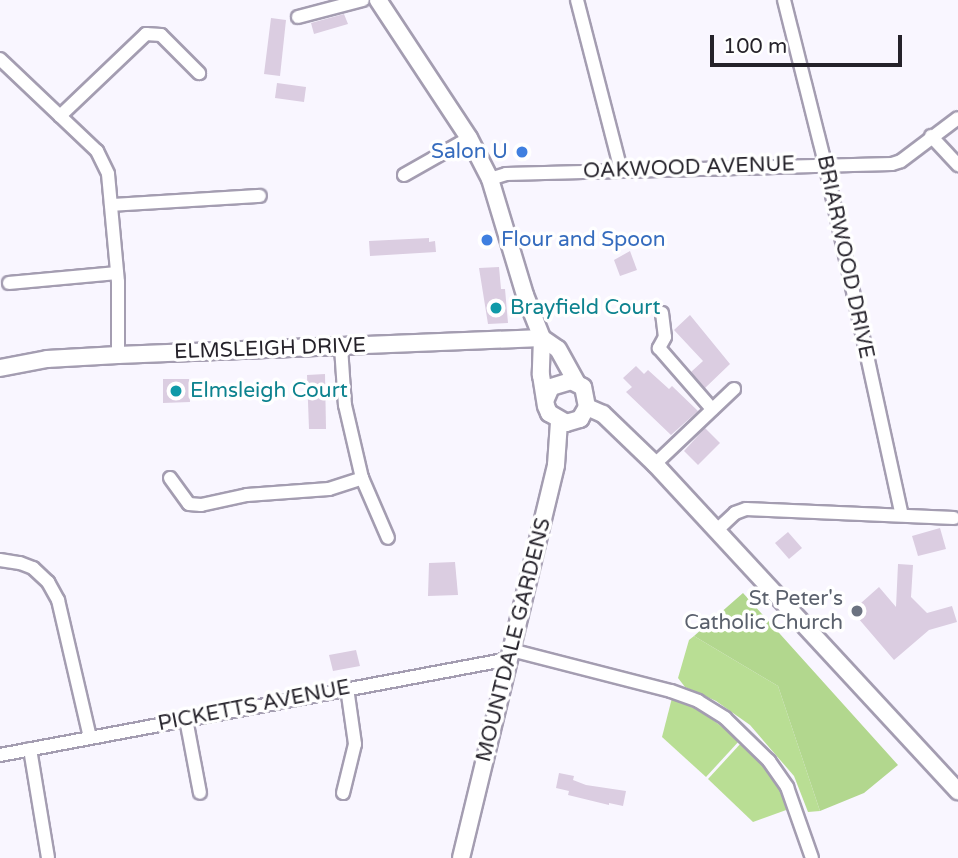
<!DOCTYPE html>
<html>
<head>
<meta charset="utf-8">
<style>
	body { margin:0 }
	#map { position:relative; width:958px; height:858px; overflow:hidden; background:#f9f6ff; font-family:"Varela Round",sans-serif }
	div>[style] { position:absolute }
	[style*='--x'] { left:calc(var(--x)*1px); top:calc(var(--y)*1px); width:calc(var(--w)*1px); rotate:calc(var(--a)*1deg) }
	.green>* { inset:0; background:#b9de94 }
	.forest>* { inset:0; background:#b2d78e }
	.building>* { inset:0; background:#dbcde1 }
	.roads { filter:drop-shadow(2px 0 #a49db1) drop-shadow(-2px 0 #a49db1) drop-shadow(0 2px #a49db1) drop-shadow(0 -2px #a49db1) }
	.minor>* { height:12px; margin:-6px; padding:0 6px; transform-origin:6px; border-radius:6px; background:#fff }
	.tertiary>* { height:16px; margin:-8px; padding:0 8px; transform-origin:8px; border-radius:8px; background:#fff }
	.dots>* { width:19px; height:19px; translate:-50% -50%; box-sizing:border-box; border:4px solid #fff; border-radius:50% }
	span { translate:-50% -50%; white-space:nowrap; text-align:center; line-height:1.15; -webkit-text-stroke:7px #fff; paint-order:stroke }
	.shop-label { font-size:21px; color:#366cbe }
	.right { translate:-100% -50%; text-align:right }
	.left { translate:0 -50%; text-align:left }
	.street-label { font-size:21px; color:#25222a }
	.culture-label { font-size:21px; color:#0d838f }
	.worship-label { font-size:21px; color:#5b616d }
	.scale { position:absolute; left:710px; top:35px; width:192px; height:32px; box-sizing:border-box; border:4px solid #25222a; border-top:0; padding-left:9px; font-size:21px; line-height:24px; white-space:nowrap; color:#25222a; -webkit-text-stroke:5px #fff; paint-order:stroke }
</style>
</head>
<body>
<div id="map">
	<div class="green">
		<i style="clip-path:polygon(694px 636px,778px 686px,820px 811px,808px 812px,794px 776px,750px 725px,716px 701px,685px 687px,678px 678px,689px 640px)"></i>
		<i style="clip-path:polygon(672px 698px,702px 712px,740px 740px,706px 777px,662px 737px)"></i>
		<i style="clip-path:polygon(742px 742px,759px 758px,780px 787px,789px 809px,753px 822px,708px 779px)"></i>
	</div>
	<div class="forest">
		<i style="clip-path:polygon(743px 593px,898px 765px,864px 793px,820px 811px,778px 686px,694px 636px)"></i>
	</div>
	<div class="building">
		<i style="clip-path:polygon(344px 14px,348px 24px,314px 34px,311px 23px)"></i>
		<i style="clip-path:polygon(271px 18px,286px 20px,280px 76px,264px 74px)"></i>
		<i style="clip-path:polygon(277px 83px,306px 87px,304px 102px,275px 98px)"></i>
		<i style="clip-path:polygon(429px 238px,429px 242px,435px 241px,436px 252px,370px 256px,369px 241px)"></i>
		<i style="clip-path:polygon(630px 251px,637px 270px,620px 276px,614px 260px)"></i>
		<i style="clip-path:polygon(499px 267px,501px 289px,505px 289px,508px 323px,488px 324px,479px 268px)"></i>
		<i style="clip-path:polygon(690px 315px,730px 364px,705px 388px,691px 372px,703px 361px,674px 330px)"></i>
		<i style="clip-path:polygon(636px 366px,644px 374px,648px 370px,669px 389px,672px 386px,698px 411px,671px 435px,626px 392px,632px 387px,623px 378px)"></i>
		<i style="clip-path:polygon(325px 374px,326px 429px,309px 429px,307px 375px)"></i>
		<i style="clip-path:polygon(163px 379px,189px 379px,190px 402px,163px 403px)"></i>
		<i style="clip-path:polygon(705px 428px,720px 443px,698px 465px,684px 451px)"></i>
		<i style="clip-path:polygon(940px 528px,946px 549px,918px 556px,912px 536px)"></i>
		<i style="clip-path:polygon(788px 532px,802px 548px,789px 559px,775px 543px)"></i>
		<i style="clip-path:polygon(455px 562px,458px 595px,428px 596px,429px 563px)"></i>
		<i style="clip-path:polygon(898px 564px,913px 565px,911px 597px,927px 613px,952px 606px,957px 622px,929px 630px,894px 660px,852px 611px,879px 587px,896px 607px)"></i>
		<i style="clip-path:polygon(356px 650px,360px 666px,333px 671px,329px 655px)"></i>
		<i style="clip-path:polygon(559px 773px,574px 776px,573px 780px,586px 785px,626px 791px,623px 806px,609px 803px,609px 805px,568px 795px,569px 791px,556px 788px)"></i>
	</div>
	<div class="roads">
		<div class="minor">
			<i style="--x:577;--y:0;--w:176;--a:75.5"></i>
			<i style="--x:784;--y:0;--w:168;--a:75.9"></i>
			<i style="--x:825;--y:163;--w:360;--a:77.7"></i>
			<i style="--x:298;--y:17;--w:67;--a:-14.7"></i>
			<i style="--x:0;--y:59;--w:134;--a:43.5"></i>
			<i style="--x:97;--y:151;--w:25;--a:64"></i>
			<i style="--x:108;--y:174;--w:108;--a:84.7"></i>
			<i style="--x:118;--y:282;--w:73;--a:90"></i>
			<i style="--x:60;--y:116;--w:119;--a:-43.6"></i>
			<i style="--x:146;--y:34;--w:15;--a:4"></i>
			<i style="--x:161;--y:35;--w:54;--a:45"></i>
			<i style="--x:931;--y:136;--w:40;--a:47"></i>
			<i style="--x:404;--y:175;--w:75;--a:-29.6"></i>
			<i style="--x:490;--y:179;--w:17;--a:-17"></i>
			<i style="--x:506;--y:174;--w:386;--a:-1.5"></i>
			<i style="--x:892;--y:164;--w:9;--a:-18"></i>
			<i style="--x:901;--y:161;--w:71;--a:-37"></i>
			<i style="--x:111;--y:205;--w:149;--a:-3.5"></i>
			<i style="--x:9;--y:283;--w:108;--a:-5.3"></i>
			<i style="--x:662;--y:313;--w:24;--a:83"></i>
			<i style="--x:665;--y:337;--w:13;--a:119"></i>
			<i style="--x:659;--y:348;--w:81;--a:49"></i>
			<i style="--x:341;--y:347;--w:58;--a:86.1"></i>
			<i style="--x:345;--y:405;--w:75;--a:76.9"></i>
			<i style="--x:362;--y:478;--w:65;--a:66.6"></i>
			<i style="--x:655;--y:464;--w:109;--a:-43.5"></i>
			<i style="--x:170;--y:478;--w:32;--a:54"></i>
			<i style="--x:189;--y:504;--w:12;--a:5"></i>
			<i style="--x:201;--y:505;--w:47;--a:-12.3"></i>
			<i style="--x:247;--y:495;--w:82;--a:-4.2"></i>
			<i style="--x:329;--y:489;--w:35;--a:-18"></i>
			<i style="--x:717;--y:530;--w:25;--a:-43"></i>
			<i style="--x:735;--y:513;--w:12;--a:-20"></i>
			<i style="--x:746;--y:509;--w:208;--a:2.5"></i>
			<i style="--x:0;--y:560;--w:20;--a:9"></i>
			<i style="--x:20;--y:563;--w:14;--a:21"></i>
			<i style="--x:33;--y:568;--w:21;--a:43"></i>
			<i style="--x:48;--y:582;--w:21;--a:61"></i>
			<i style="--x:58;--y:600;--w:141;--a:76.9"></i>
			<i style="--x:511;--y:650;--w:165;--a:14.4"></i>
			<i style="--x:671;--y:691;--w:29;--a:20"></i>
			<i style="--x:698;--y:701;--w:32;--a:32"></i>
			<i style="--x:725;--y:718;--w:62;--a:44.3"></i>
			<i style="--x:769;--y:761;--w:32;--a:55"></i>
			<i style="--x:787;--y:787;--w:75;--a:70.6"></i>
			<i style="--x:186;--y:719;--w:75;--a:79.3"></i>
			<i style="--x:30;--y:749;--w:110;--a:80.6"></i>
			<i style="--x:0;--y:755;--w:518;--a:-10.68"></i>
			<i style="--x:343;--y:793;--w:50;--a:-76.2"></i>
			<i style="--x:355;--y:744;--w:57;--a:-98.1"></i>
		</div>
		<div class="tertiary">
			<i style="--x:378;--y:0;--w:165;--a:56.6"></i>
			<i style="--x:469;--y:138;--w:46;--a:62.9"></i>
			<i style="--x:490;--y:179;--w:121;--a:73.2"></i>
			<i style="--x:525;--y:295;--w:46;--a:68.4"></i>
			<i style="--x:542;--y:338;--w:37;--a:92"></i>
			<i style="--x:541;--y:375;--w:31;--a:81"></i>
			<i style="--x:546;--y:406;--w:8;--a:67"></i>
			<i style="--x:549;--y:413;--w:20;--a:30"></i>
			<i style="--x:566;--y:423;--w:15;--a:-16"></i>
			<i style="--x:580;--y:419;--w:14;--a:-60"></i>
			<i style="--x:587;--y:407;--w:20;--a:-101"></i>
			<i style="--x:583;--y:387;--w:13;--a:-153"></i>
			<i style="--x:571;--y:381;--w:21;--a:163"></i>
			<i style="--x:551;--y:387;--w:13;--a:113"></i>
			<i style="--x:542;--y:338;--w:19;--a:35"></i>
			<i style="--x:558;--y:349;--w:39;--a:61"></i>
			<i style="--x:0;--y:368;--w:48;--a:-10.8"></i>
			<i style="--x:47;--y:359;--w:71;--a:-3.2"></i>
			<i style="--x:118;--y:355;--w:424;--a:-2.3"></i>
			<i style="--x:587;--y:407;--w:17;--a:24"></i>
			<i style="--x:603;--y:414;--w:72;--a:43.9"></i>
			<i style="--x:655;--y:464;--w:446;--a:47.2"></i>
			<i style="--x:461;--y:858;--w:404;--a:-76.4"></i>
			<i style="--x:556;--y:465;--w:43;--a:-86"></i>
		</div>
	</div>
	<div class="dots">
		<i style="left:522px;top:152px;background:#3f7fe0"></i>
		<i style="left:487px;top:240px;background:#3f7fe0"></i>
		<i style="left:496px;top:308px;background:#0f9aa8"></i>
		<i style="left:176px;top:391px;background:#0f9aa8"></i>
		<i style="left:857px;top:611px;background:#6b7280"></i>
	</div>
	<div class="shop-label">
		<span class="right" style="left:508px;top:152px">Salon U</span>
		<span class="left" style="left:501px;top:240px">Flour and Spoon</span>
	</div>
	<div class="street-label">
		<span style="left:689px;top:168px;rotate:-2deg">OAKWOOD AVENUE</span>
		<span style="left:845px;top:257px;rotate:78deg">BRIARWOOD DRIVE</span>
		<span style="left:270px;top:349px;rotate:-2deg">ELMSLEIGH DRIVE</span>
		<span style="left:514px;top:640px;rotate:-76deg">MOUNTDALE GARDENS</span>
		<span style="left:254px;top:706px;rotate:-11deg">PICKETTS AVENUE</span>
	</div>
	<div class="culture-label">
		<span class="left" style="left:510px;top:308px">Brayfield Court</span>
		<span class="left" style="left:190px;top:391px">Elmsleigh Court</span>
	</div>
	<div class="worship-label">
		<span class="right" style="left:843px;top:611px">St Peter's<br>Catholic Church</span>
	</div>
	<div class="scale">100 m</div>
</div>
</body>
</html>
